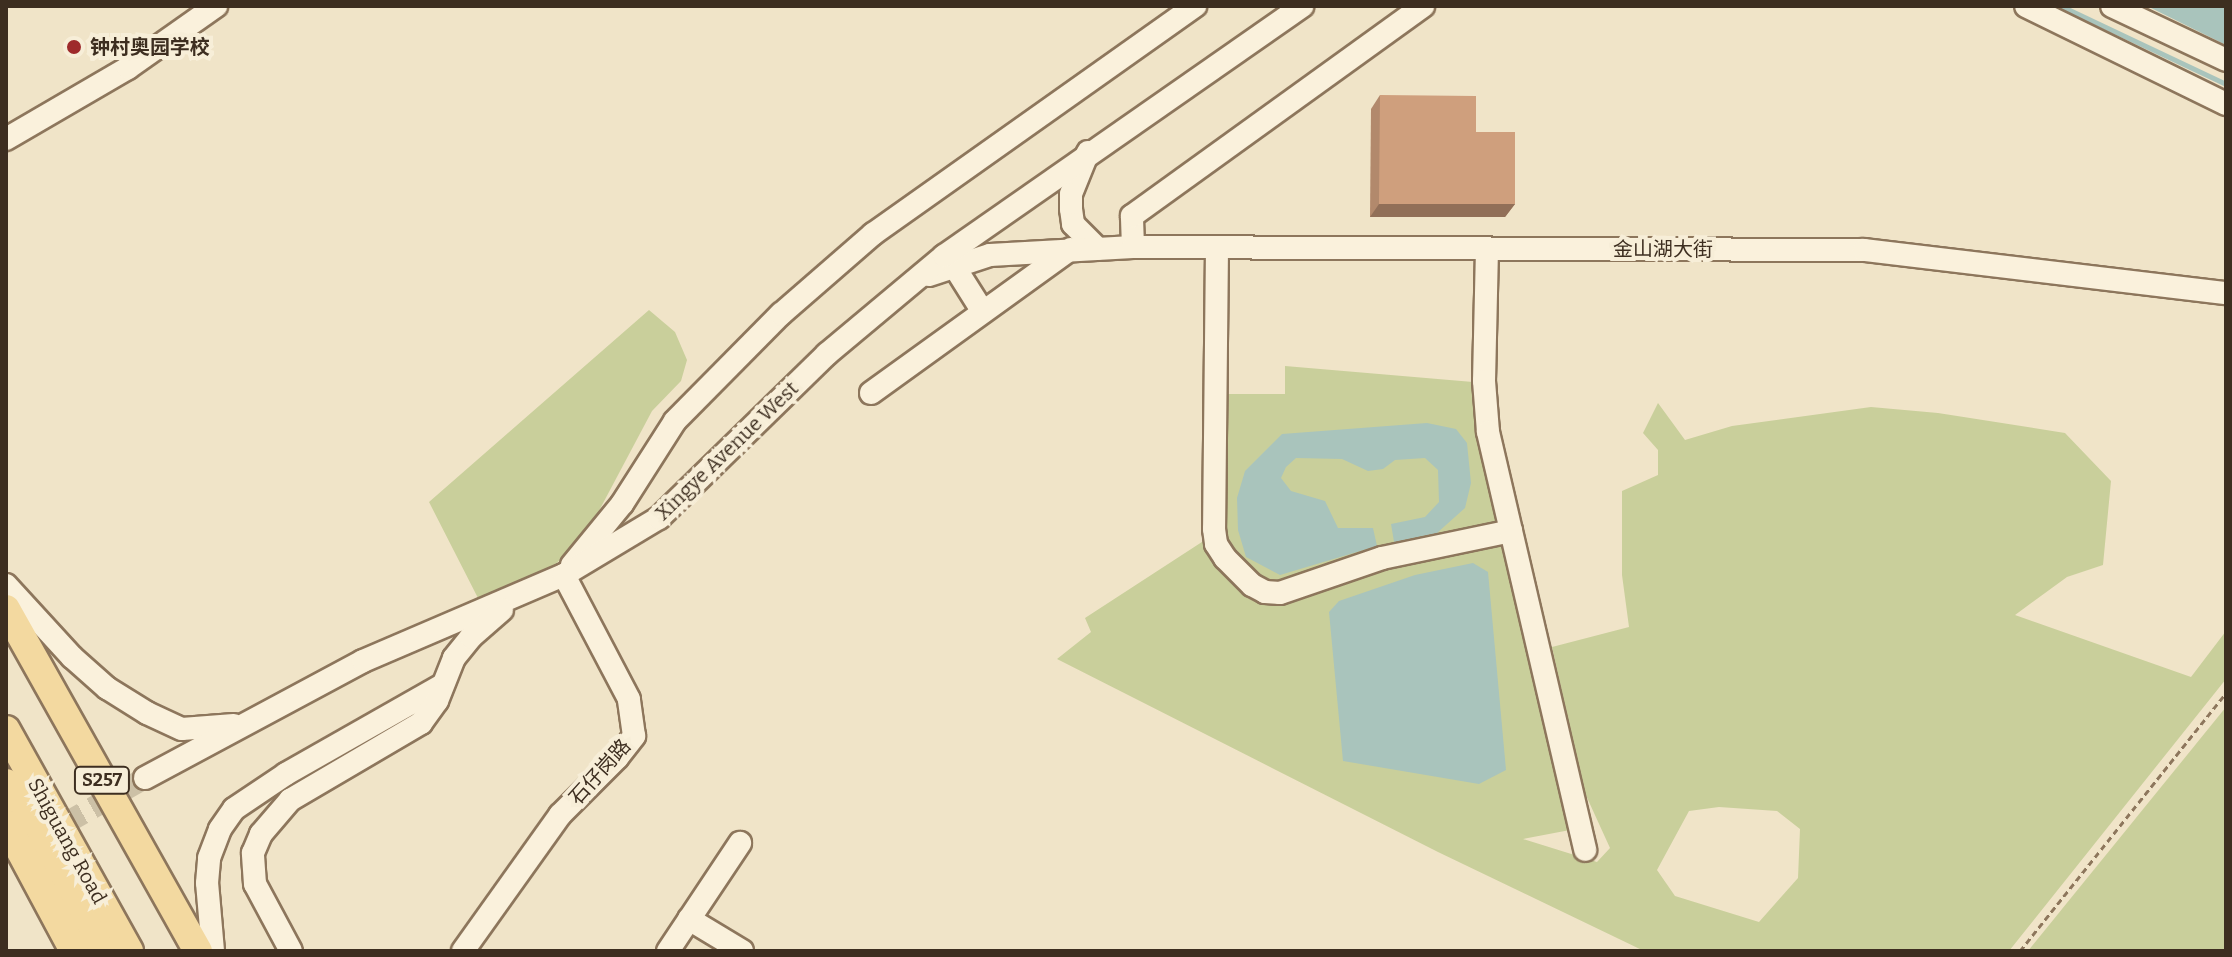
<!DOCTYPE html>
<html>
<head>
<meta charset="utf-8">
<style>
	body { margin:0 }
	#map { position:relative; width:2232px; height:957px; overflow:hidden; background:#f0e4c8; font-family:Bitter,"Noto Sans SC",serif }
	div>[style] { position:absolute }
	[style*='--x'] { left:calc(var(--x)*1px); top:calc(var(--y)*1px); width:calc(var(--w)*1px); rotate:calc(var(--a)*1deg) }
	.green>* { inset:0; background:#c9cf9b }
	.water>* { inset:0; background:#a9c4bc }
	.stream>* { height:5px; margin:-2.5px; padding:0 2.5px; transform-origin:2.5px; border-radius:2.5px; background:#a9c4bc }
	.minor-tunnel>* { height:22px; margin-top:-11px; transform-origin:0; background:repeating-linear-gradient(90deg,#ccc0a6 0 22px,transparent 0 33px) }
	.path>* { height:3px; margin-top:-1.5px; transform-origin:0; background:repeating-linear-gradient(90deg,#8d765c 0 6px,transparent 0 10px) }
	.roads { filter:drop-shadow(2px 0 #8d765c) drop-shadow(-2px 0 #8d765c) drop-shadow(0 2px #8d765c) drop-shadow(0 -2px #8d765c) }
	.minor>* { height:22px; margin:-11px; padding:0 11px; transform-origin:11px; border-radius:11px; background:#faf1dc }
	.major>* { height:28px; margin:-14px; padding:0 14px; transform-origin:14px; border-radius:14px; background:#f3d9a0 }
	.wall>* { inset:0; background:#b2896c }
	.shaded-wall>* { inset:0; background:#916f58 }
	.building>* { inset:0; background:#cf9f7d }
	.dots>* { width:22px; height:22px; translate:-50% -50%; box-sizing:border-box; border:4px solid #f7eed8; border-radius:50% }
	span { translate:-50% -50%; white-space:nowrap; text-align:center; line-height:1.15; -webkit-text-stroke:8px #f7eed8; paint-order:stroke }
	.shield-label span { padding:2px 6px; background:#f7eed8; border:2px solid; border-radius:6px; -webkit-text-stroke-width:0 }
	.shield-label { font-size:18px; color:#3d2e20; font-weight:700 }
	.poi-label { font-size:20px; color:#3d2e20; font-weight:700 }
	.left { translate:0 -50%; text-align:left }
	.street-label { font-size:20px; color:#3d2e20 }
	.frame { position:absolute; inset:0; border:8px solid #3d2e20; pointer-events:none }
</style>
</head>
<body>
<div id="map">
	<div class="green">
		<i style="clip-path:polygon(649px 310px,675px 332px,687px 360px,681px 381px,652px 411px,584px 539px,551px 568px,479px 600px,429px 502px)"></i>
		<i style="clip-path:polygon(evenodd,1285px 366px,1473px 382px,1570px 830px,1523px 839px,1597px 862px,1610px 848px,1584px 791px,1552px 647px,1629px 627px,1622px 575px,1622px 491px,1658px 475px,1658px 450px,1643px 433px,1658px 403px,1685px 440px,1732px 426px,1871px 407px,1938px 413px,2065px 433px,2111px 481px,2103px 565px,2067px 577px,2015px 615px,2191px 677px,2226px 631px,2226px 679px,2009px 951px,1644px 951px,1438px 852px,1057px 659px,1091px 632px,1085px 618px,1205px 540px,1202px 394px,1285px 394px,1285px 366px,1719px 807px,1777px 811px,1800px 829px,1798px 878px,1759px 922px,1675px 896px,1657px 870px,1689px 811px,1719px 807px)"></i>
		<i style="clip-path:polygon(2226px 707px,2226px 951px,2028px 951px)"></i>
	</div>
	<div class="water">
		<i style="clip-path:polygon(2147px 6px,2226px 6px,2226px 45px)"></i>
		<i style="clip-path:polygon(1427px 423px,1456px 429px,1467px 443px,1471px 483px,1465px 508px,1437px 533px,1394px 542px,1391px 524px,1425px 517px,1439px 502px,1438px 470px,1425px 458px,1395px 460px,1383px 469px,1368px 471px,1342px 459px,1296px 458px,1286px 467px,1281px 478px,1291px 491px,1325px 501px,1338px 528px,1373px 528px,1377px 546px,1280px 575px,1246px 557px,1238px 530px,1237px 498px,1245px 471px,1282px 434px)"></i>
		<i style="clip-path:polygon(1473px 563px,1488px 572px,1506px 770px,1479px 784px,1343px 761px,1329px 612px,1339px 601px,1415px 575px)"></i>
	</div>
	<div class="stream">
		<i style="--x:2061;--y:6;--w:183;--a:25.3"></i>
	</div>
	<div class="minor-tunnel">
		<i style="--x:6;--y:857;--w:160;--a:-29.6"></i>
	</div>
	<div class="path">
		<i style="--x:2020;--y:951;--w:330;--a:-51.4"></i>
	</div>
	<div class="roads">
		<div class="minor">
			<i style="--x:2026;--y:6;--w:223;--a:26.1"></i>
			<i style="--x:2112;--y:6;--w:126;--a:25.3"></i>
			<i style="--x:6;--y:139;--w:141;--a:-30.2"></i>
			<i style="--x:128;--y:68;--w:108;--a:-35.2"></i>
			<i style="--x:1088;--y:152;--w:45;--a:112"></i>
			<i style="--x:1071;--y:194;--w:15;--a:90"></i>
			<i style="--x:1071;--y:209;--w:15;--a:82"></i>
			<i style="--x:1073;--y:224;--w:35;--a:45"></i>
			<i style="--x:1133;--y:247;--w:31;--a:-92"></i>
			<i style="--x:1132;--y:216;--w:359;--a:-35.8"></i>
			<i style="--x:1217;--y:248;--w:281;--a:90.6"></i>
			<i style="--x:1214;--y:529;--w:15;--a:82"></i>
			<i style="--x:1216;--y:544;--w:17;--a:57"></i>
			<i style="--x:1225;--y:558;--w:38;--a:45"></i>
			<i style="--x:1252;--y:585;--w:15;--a:28"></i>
			<i style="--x:1265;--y:592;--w:15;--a:4"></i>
			<i style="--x:1280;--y:593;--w:108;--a:-18.9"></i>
			<i style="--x:1382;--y:558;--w:132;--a:-11.8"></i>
			<i style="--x:1487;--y:249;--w:132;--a:91.3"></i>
			<i style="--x:1484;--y:381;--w:51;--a:85.5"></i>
			<i style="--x:1488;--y:432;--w:429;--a:76.9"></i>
			<i style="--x:954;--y:266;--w:54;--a:57.8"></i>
			<i style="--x:929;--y:275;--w:64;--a:-18.2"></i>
			<i style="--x:990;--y:255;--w:143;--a:-3.2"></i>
			<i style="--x:1133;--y:247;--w:731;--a:0.24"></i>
			<i style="--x:1864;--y:250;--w:365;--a:6.8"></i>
			<i style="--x:871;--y:393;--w:246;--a:-35.8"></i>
			<i style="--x:572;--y:565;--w:79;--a:-50.7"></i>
			<i style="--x:622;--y:504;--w:98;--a:-57.4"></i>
			<i style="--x:675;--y:421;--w:151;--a:-45.3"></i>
			<i style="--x:781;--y:314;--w:122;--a:-41"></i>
			<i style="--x:873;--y:234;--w:395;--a:-35.3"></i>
			<i style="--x:6;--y:585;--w:98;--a:47.5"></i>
			<i style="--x:72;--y:657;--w:47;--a:41.5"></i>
			<i style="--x:107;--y:688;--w:47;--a:32"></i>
			<i style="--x:147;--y:713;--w:38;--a:25"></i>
			<i style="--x:182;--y:729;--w:52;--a:-4.4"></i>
			<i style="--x:145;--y:778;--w:247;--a:-28.2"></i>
			<i style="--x:363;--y:661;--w:219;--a:-23.2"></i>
			<i style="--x:564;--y:575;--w:111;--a:-31"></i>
			<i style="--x:659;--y:518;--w:235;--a:-44.3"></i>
			<i style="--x:827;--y:354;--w:153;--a:-39.9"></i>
			<i style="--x:944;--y:256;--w:437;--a:-34.9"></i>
			<i style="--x:689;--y:919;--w:62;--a:31.1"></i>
			<i style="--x:213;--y:951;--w:68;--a:-95"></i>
			<i style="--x:207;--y:883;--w:25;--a:-85"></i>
			<i style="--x:209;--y:858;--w:31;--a:-69"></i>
			<i style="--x:220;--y:829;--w:24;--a:-55"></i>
			<i style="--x:234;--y:809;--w:63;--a:-33.9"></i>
			<i style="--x:286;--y:774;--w:178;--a:-29.6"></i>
			<i style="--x:291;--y:951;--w:76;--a:-118.2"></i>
			<i style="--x:255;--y:884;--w:31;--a:-94"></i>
			<i style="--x:253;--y:853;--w:21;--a:-67"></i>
			<i style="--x:261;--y:834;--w:45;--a:-49.5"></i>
			<i style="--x:290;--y:800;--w:152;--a:-30.4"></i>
			<i style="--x:421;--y:723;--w:27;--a:-54"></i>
			<i style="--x:437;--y:701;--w:46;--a:-68.4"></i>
			<i style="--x:454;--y:658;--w:27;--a:-51"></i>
			<i style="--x:471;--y:637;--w:41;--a:-41.1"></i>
			<i style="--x:463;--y:951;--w:167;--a:-54.5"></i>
			<i style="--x:560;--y:815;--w:81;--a:-45"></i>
			<i style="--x:617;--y:758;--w:28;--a:-52"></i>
			<i style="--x:634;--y:736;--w:37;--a:-98"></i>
			<i style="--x:629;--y:699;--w:140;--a:-117.7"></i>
			<i style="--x:668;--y:951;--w:130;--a:-56.3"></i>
		</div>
		<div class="major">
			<i style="--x:6;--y:609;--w:392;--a:60.7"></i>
			<i style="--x:6;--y:730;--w:253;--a:60.9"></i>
			<i style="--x:6;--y:783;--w:193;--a:60.5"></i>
			<i style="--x:6;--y:824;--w:144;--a:61.8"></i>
		</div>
	</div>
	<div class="wall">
		<i style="clip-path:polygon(1380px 95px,1476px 132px,1515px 204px,1505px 217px,1370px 217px,1371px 109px)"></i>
	</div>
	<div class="shaded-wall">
		<i style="clip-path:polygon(1379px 204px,1515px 204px,1505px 217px,1370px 217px)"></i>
	</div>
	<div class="building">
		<i style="clip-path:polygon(1380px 95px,1476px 96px,1476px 132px,1515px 132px,1515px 204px,1379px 204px)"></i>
	</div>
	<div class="dots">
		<i style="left:74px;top:47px;background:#9e2a2b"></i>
	</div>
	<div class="shield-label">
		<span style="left:102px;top:780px">S257</span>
	</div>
	<div class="poi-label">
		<span class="left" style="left:90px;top:47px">钟村奥园学校</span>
	</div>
	<div class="street-label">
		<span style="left:1663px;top:249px">金山湖大街</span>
		<span style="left:727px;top:451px;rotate:-44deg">Xingye Avenue West</span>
		<span style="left:600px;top:772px;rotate:-48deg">石仔岗路</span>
		<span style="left:67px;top:841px;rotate:61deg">Shiguang Road</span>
	</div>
	<div class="frame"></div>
</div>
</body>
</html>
